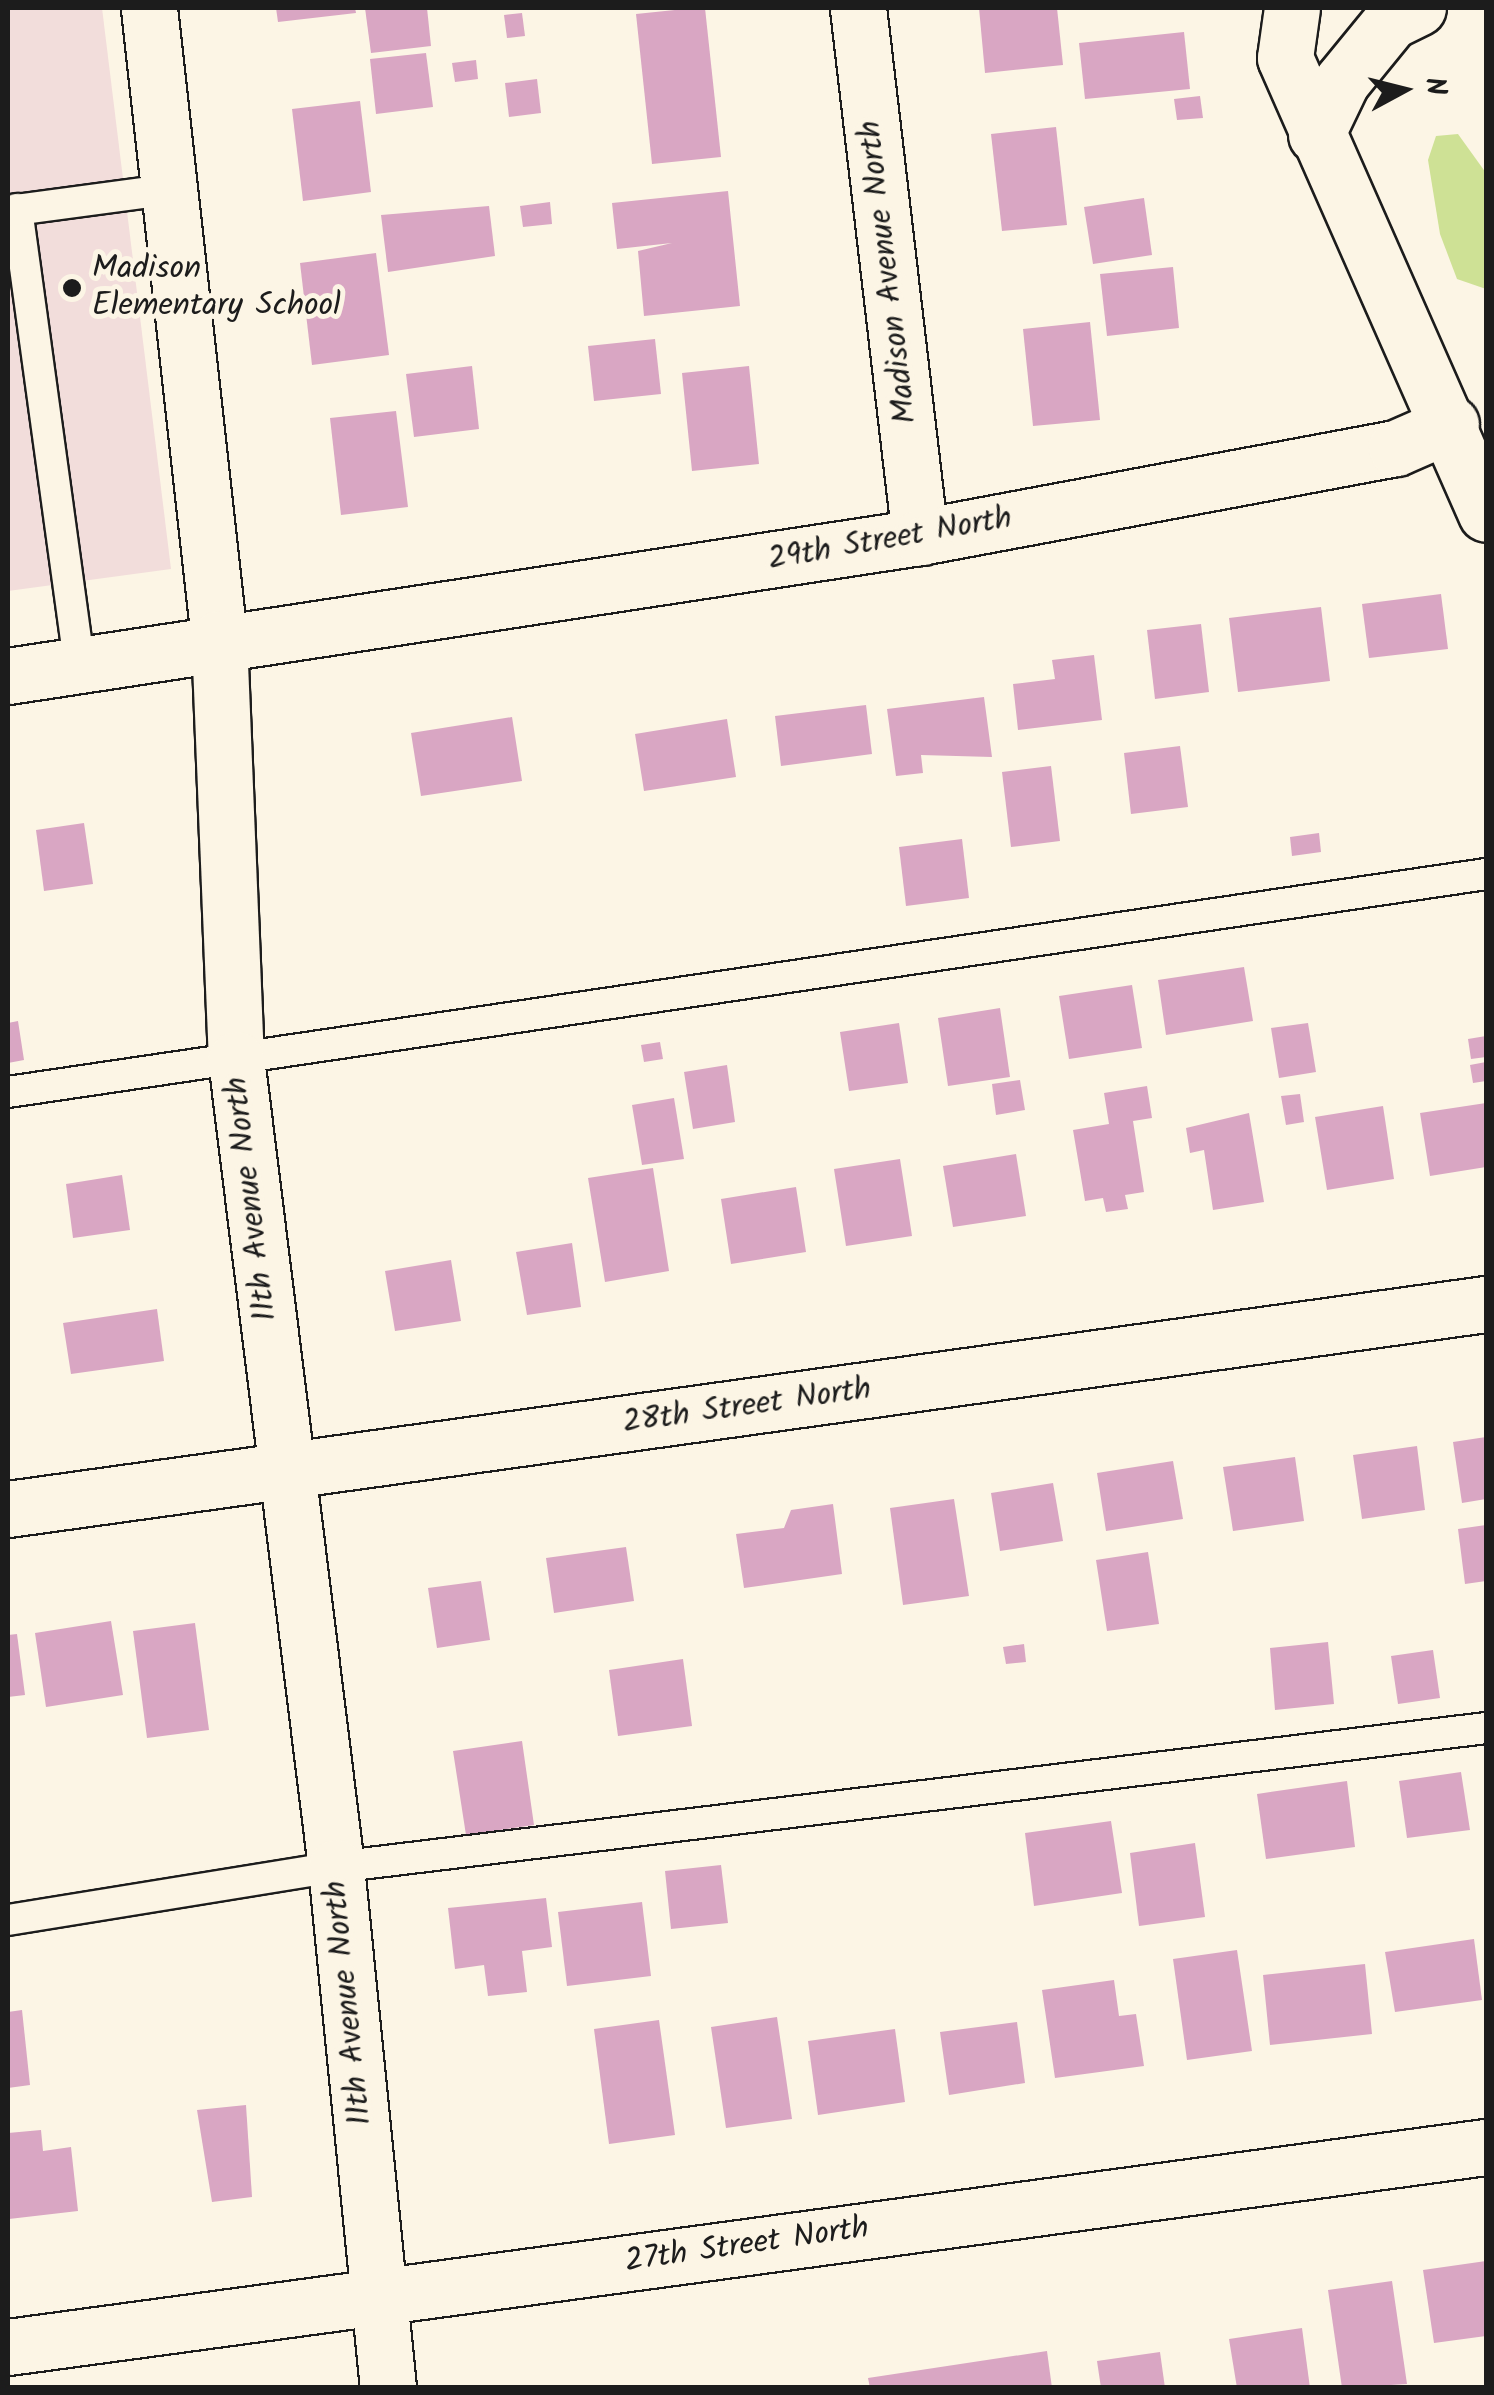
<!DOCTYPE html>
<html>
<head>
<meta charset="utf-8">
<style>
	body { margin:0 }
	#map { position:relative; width:1494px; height:2395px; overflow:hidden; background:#fcf5e5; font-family:Kalam,sans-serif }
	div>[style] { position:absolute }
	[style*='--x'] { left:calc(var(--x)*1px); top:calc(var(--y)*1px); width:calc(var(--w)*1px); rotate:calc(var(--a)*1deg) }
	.built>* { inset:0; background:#f2dddb }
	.green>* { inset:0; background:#cee195 }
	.building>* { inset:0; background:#d9a6c3 }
	.roads { filter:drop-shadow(2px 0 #1c1c1c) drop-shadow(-2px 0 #1c1c1c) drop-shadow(0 2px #1c1c1c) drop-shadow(0 -2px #1c1c1c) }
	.lane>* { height:30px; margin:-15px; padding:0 15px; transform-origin:15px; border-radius:15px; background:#fcf5e5 }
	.street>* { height:55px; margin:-27.5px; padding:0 27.5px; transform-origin:27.5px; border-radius:27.5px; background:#fcf5e5 }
	.secondary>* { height:55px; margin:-27.5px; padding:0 27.5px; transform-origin:27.5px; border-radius:27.5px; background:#fcf5e5 }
	.dots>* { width:28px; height:28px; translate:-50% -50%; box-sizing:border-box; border:5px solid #fcf5e5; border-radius:50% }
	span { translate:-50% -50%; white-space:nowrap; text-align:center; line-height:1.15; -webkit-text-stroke:10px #fcf5e5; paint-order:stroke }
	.poi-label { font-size:32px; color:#1c1c1c }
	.left { translate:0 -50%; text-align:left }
	.street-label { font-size:32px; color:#1c1c1c }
	.frame { position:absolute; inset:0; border:10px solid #1c1c1c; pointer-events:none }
	.north { position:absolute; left:1354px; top:40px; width:100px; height:100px; -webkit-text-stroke:8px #fcf5e5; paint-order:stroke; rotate:83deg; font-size:28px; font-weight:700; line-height:40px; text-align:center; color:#1c1c1c }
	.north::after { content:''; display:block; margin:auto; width:35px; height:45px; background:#1c1c1c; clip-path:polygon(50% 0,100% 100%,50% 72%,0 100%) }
</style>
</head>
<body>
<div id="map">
	<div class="built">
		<i style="clip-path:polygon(8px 8px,102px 8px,171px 569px,8px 591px)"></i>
	</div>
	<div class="green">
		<i style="clip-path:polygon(1458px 134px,1486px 173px,1486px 289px,1457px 279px,1440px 234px,1428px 160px,1436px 136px)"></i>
	</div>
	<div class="building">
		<i style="clip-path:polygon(276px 8px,355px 8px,356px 13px,278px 22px)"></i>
		<i style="clip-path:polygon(365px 8px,427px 8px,431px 46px,371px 53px)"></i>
		<i style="clip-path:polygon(694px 8px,705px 8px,721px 157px,652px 164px,636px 14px)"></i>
		<i style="clip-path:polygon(979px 8px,1057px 8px,1063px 65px,985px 73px)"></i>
		<i style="clip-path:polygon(522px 13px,525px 36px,507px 38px,504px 15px)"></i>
		<i style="clip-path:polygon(1184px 32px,1190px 89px,1085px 99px,1079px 43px)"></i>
		<i style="clip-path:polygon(426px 53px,433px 107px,376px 114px,370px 59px)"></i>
		<i style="clip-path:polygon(476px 60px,478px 79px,455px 82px,452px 63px)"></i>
		<i style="clip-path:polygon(537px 79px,541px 113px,509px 117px,505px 83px)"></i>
		<i style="clip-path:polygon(1200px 96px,1203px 118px,1177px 120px,1174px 99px)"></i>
		<i style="clip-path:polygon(360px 101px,371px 192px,303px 201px,292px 109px)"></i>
		<i style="clip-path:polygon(1056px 127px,1067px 225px,1002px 231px,991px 134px)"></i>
		<i style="clip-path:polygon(728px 191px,740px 306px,644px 316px,638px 251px,672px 243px,617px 249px,612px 203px)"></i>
		<i style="clip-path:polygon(1144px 198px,1152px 255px,1093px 264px,1084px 207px)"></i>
		<i style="clip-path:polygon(550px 202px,552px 224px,523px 227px,520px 206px)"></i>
		<i style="clip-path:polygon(489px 206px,495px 256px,388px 272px,381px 215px)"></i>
		<i style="clip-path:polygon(376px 253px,389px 355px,312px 365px,300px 263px)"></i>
		<i style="clip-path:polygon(1173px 267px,1179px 328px,1107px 336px,1100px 274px)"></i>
		<i style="clip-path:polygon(1090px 322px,1100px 420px,1033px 426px,1023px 329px)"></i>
		<i style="clip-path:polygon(655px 339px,661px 394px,594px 401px,588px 346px)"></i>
		<i style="clip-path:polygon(472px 366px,479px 429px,414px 437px,406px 374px)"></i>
		<i style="clip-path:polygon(749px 366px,759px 464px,692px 471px,682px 373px)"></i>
		<i style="clip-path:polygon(396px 411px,408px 507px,341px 515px,330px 418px)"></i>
		<i style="clip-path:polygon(1441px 594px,1448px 649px,1369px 658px,1362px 604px)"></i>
		<i style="clip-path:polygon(1321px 607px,1330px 681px,1238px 692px,1229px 618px)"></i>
		<i style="clip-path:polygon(1201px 624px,1209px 692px,1155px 699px,1147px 630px)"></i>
		<i style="clip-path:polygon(1094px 655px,1102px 720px,1018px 730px,1013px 684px,1055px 679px,1052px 660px)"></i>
		<i style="clip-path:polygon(984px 697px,992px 757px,921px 755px,923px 773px,896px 776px,887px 709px)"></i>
		<i style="clip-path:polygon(866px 705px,872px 754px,781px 766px,775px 716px)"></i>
		<i style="clip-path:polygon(512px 717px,522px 781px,421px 796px,411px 733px)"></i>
		<i style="clip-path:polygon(727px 719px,736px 777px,644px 791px,635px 734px)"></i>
		<i style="clip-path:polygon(1180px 746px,1188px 807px,1131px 814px,1124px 753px)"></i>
		<i style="clip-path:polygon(1051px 766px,1060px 841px,1011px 847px,1002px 772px)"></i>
		<i style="clip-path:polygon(84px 823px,93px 884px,44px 891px,36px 830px)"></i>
		<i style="clip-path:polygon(1319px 833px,1321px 852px,1292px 856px,1290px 837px)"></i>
		<i style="clip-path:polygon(962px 839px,969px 898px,906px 906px,899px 847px)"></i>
		<i style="clip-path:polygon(1244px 967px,1253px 1021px,1166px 1035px,1158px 980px)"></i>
		<i style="clip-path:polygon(1132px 985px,1142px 1048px,1069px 1059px,1059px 996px)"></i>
		<i style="clip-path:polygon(1000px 1008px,1010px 1077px,948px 1086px,938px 1018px)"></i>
		<i style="clip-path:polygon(18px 1021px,24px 1060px,8px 1063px,8px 1023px)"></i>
		<i style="clip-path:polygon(899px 1023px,908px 1083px,849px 1091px,840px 1032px)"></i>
		<i style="clip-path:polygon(1308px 1023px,1316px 1072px,1279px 1078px,1271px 1028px)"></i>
		<i style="clip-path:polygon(1486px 1036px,1486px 1057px,1471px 1059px,1468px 1039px)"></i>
		<i style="clip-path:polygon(660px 1042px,663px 1059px,644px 1062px,641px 1045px)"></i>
		<i style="clip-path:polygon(1486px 1062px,1486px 1081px,1473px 1083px,1470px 1065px)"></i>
		<i style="clip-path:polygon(727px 1065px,735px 1122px,693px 1129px,684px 1072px)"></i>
		<i style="clip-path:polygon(1020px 1080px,1025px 1110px,996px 1115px,992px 1084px)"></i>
		<i style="clip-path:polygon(1147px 1086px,1152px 1118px,1133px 1121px,1144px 1192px,1125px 1195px,1128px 1209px,1106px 1212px,1103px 1198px,1085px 1201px,1073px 1130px,1109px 1124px,1104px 1093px)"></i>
		<i style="clip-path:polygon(1300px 1094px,1304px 1122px,1286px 1125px,1281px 1096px)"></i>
		<i style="clip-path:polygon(674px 1098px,684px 1159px,642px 1165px,632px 1105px)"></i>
		<i style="clip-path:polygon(1486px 1103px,1486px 1167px,1430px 1176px,1420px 1113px)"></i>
		<i style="clip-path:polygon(1383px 1106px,1394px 1179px,1327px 1190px,1315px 1117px)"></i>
		<i style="clip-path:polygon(1249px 1113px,1264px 1202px,1213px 1210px,1204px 1150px,1190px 1153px,1186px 1128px)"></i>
		<i style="clip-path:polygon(1016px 1154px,1026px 1216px,953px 1227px,943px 1166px)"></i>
		<i style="clip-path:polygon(900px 1159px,912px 1236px,846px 1246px,834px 1169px)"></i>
		<i style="clip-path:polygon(653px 1168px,669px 1271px,605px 1282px,588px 1178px)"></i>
		<i style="clip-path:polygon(122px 1175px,130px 1230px,73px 1238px,66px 1184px)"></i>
		<i style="clip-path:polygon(796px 1187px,806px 1252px,731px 1264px,721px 1199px)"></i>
		<i style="clip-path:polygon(572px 1243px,581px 1307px,527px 1315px,516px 1252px)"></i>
		<i style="clip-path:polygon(451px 1260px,461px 1321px,395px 1331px,385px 1271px)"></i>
		<i style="clip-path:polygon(157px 1309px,164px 1361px,71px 1374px,63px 1323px)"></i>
		<i style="clip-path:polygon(1486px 1437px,1486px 1499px,1462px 1503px,1453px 1442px)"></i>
		<i style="clip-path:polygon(1417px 1446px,1425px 1510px,1362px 1519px,1353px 1455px)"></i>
		<i style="clip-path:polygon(1295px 1457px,1304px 1521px,1233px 1531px,1223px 1467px)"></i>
		<i style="clip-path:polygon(1173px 1461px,1183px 1519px,1106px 1531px,1097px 1473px)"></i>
		<i style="clip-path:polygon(1053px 1483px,1063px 1541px,1000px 1551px,991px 1493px)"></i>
		<i style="clip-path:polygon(954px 1499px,969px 1596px,903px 1605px,890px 1508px)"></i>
		<i style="clip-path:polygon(833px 1504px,842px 1574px,744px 1588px,736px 1534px,784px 1528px,791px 1510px)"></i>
		<i style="clip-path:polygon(1486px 1525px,1486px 1581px,1465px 1584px,1458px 1529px)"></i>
		<i style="clip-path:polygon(626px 1547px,634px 1601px,554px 1613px,546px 1558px)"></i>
		<i style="clip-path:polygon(1148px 1552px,1159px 1624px,1107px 1631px,1096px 1560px)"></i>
		<i style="clip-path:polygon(481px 1581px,490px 1640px,437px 1648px,428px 1588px)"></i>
		<i style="clip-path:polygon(111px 1621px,123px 1695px,46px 1707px,35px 1633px)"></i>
		<i style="clip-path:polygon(195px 1623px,209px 1730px,147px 1738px,133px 1631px)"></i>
		<i style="clip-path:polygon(17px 1634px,25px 1695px,8px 1697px,8px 1635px)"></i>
		<i style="clip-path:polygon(1328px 1642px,1334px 1704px,1275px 1710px,1270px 1648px)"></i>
		<i style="clip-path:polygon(1024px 1644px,1026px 1662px,1006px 1664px,1003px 1647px)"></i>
		<i style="clip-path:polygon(1433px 1650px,1440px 1698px,1398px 1704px,1391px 1656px)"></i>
		<i style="clip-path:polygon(683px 1659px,692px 1726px,618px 1736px,609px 1670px)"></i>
		<i style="clip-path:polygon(522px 1741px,534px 1825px,466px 1835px,453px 1751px)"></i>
		<i style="clip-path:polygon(1461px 1772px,1470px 1830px,1407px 1838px,1399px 1781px)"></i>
		<i style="clip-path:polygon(1347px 1781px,1355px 1847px,1266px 1859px,1257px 1794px)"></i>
		<i style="clip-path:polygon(1111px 1821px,1122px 1893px,1034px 1906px,1025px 1833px)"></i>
		<i style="clip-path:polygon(1195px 1843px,1205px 1917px,1139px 1926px,1130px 1853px)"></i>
		<i style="clip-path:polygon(721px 1865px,728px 1923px,671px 1929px,665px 1871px)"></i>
		<i style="clip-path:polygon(546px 1898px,552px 1947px,522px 1951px,527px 1992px,488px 1996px,484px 1965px,455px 1969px,448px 1908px)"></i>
		<i style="clip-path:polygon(642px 1902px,651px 1976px,567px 1986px,558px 1912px)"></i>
		<i style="clip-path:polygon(1474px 1939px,1482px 2000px,1395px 2012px,1385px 1952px)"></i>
		<i style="clip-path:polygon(1237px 1950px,1252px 2051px,1187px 2060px,1173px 1959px)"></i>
		<i style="clip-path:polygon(1365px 1964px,1372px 2034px,1270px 2045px,1263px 1975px)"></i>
		<i style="clip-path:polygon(1114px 1980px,1119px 2016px,1136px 2014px,1144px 2066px,1055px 2078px,1042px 1990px)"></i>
		<i style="clip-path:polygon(22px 2010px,30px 2085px,8px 2088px,8px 2012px)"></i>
		<i style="clip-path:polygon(777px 2017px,792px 2119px,726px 2128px,711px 2027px)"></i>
		<i style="clip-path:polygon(659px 2020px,675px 2135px,609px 2144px,594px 2029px)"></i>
		<i style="clip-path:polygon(1017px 2022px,1025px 2083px,949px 2095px,940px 2032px)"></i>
		<i style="clip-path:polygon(895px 2029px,905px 2102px,818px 2115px,808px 2041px)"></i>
		<i style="clip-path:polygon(246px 2105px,252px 2197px,212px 2202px,197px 2110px)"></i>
		<i style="clip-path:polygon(41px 2130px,43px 2151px,71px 2147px,78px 2211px,9px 2219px,8px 2133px)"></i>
		<i style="clip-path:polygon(1486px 2261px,1486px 2336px,1434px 2343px,1423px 2270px)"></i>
		<i style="clip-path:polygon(1392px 2281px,1407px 2384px,1342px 2388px,1328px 2290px)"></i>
		<i style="clip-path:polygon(1302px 2328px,1310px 2388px,1237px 2388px,1229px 2339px)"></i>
		<i style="clip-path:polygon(1047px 2351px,1052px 2388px,870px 2388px,868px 2378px)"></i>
		<i style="clip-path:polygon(1160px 2352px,1165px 2388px,1101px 2388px,1097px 2361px)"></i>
	</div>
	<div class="roads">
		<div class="lane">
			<i style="--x:17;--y:209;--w:459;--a:82.2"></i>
			<i style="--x:8;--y:211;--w:165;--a:-7.6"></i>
			<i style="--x:8;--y:1092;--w:1494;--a:-8.39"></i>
			<i style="--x:8;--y:1920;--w:332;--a:-9.2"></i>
			<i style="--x:336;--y:1867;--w:1158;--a:-6.89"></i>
		</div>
		<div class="street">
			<i style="--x:149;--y:8;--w:634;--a:83.66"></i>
			<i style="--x:219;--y:638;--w:421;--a:87.7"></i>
			<i style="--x:236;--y:1059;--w:814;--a:82.94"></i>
			<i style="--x:336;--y:1867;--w:524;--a:84.3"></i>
			<i style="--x:858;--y:8;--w:533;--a:83.32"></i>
			<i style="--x:8;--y:676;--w:923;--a:-8.67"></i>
			<i style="--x:920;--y:537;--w:484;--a:-10.6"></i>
			<i style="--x:1396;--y:448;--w:60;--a:-23.6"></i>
			<i style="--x:8;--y:1509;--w:1492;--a:-7.9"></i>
			<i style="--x:8;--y:2347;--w:1491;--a:-7.71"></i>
		</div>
		<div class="secondary">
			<i style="--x:1292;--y:8;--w:50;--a:98"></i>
			<i style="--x:1285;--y:58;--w:498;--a:66.2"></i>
			<i style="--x:1316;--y:135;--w:60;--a:-64.3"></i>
			<i style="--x:1342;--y:81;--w:77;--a:-50.8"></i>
			<i style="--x:1391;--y:21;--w:30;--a:-26"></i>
		</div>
	</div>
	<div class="dots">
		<i style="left:72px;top:288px;background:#1c1c1c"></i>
	</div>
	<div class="poi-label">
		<span class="left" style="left:92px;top:288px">Madison<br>Elementary School</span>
	</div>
	<div class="street-label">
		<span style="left:889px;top:272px;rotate:-97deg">Madison Avenue North</span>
		<span style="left:890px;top:540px;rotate:-10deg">29th Street North</span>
		<span style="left:252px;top:1199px;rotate:-97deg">11th Avenue North</span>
		<span style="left:747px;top:1407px;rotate:-8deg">28th Street North</span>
		<span style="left:349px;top:2003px;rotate:-96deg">11th Avenue North</span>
		<span style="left:747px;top:2246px;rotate:-8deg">27th Street North</span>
	</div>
	<div class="frame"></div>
	<div class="north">N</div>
</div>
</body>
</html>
